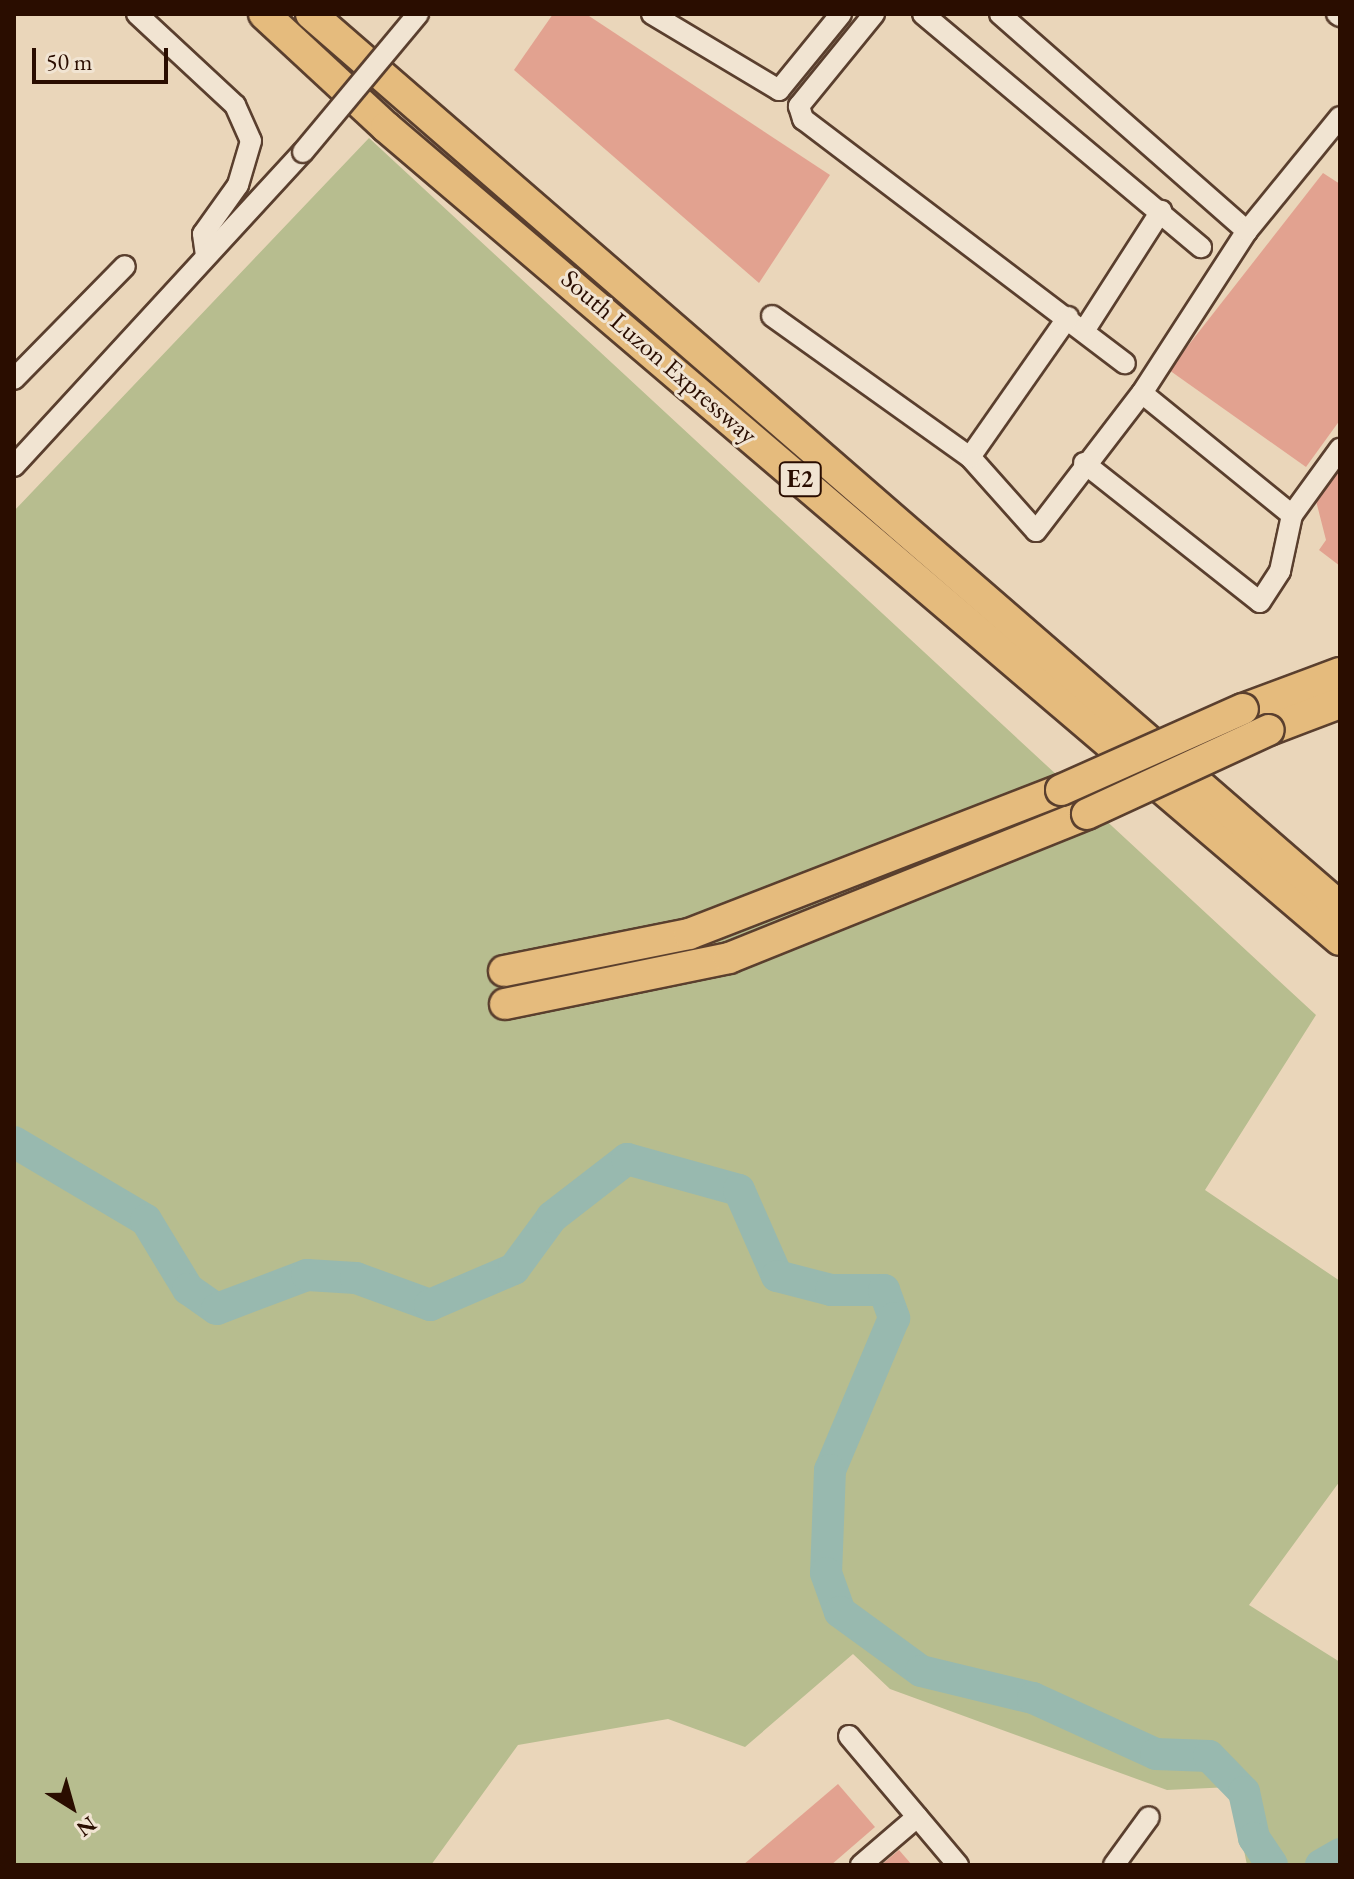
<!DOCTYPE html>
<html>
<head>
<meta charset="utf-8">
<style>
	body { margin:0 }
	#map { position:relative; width:1354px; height:1879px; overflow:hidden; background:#ead6ba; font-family:"EB Garamond",serif }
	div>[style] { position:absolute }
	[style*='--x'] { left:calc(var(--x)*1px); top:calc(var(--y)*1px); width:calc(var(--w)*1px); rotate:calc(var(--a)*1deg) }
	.green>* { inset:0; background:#b7bd8f }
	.river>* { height:32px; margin:-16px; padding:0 16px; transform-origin:16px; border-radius:16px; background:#98b9af }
	.building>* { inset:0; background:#e2a290 }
	.roads { filter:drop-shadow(2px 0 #5a3f2e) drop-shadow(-2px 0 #5a3f2e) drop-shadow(0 2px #5a3f2e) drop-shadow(0 -2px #5a3f2e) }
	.minor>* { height:20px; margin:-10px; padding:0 10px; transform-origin:10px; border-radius:10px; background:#f1e4d2 }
	.highway>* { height:30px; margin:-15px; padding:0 15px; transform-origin:15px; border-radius:15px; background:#e5bb7d }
	.bridges { filter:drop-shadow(2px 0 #5a3f2e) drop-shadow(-2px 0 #5a3f2e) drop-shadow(0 2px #5a3f2e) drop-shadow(0 -2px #5a3f2e) }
	.minor-bridge>* { height:20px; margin:-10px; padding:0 10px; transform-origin:10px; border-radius:10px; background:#f1e4d2 }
	.highway-bridge>* { height:30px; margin:-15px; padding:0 15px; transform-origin:15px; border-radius:15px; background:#e5bb7d }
	span { translate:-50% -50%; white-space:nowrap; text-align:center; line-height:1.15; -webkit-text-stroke:6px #f1e4d2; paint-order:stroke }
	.shield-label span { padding:2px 6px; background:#f1e4d2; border:2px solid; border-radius:6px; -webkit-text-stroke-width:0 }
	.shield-label { font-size:24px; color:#2a0d00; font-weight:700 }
	.street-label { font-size:26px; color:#2a0d00 }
	.frame { position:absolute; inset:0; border:16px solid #2a0d00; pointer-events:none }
	.north { position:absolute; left:32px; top:1767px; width:80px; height:80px; -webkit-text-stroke:6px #f1e4d2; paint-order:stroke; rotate:143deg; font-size:22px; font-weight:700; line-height:32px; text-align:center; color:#2a0d00 }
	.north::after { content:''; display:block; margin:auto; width:28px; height:36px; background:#2a0d00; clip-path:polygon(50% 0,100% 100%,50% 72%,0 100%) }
	.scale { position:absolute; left:32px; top:48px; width:136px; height:36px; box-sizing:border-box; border:4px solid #2a0d00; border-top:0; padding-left:10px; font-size:24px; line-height:28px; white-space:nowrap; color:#2a0d00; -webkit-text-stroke:6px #f1e4d2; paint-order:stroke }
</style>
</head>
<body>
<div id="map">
	<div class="green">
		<i style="clip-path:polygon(369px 138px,1316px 1015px,1205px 1190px,1340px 1281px,1340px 1481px,1249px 1605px,1340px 1662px,1340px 1865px,1247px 1865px,1231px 1787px,1167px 1790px,890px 1689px,853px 1654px,745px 1747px,668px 1719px,518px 1745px,431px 1865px,14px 1865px,14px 511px)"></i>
	</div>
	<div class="river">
		<i style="--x:14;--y:1142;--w:153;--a:30.6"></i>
		<i style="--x:146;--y:1220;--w:81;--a:58.7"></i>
		<i style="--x:188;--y:1289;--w:35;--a:35"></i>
		<i style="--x:217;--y:1309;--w:96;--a:-20.7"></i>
		<i style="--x:307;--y:1275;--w:49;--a:3.5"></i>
		<i style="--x:356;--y:1278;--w:79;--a:20"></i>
		<i style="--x:430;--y:1305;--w:91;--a:-23.2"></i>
		<i style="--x:514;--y:1269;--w:64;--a:-53.8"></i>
		<i style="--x:552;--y:1217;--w:95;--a:-37.7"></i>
		<i style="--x:627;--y:1159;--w:116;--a:15.5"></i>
		<i style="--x:739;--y:1190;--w:94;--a:66.2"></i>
		<i style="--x:777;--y:1276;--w:56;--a:14.5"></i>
		<i style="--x:831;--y:1290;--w:53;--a:0"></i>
		<i style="--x:884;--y:1290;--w:30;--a:70"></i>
		<i style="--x:894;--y:1318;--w:165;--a:112.8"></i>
		<i style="--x:830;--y:1470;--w:103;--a:92.2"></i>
		<i style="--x:826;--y:1573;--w:41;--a:70.3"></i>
		<i style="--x:840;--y:1612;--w:100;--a:36.1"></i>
		<i style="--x:921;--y:1671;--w:115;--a:13.6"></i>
		<i style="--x:1033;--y:1698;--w:135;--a:24.5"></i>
		<i style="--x:1156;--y:1754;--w:53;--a:2.2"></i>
		<i style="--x:1209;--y:1756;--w:50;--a:45.8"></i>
		<i style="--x:1244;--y:1792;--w:47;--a:77.7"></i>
		<i style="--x:1254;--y:1838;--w:32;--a:56"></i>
		<i style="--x:1321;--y:1865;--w:22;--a:-30"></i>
	</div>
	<div class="building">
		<i style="clip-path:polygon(553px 14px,586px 14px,830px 175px,759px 283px,514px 70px)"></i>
		<i style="clip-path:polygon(1323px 173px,1340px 184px,1340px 420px,1306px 467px,1169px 370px)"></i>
		<i style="clip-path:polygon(1340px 453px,1340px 566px,1319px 550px,1326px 540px,1313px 489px)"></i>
		<i style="clip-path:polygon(838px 1784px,875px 1827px,831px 1865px,743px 1865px)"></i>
		<i style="clip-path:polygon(899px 1850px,912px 1865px,881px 1865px)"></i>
	</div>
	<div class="roads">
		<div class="minor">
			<i style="--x:137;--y:14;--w:134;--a:42.9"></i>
			<i style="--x:235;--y:105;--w:39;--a:66"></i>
			<i style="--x:251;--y:141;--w:46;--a:106.5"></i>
			<i style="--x:238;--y:185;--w:60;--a:125.5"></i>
			<i style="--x:203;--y:234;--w:21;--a:82"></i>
			<i style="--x:652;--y:14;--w:148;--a:30.9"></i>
			<i style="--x:779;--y:90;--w:98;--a:-50.8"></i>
			<i style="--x:874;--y:14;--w:119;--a:129.2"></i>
			<i style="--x:799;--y:106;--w:14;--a:73"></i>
			<i style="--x:803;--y:119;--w:404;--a:37.2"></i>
			<i style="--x:923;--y:14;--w:363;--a:40"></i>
			<i style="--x:1000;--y:14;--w:329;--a:41.3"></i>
			<i style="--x:1337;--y:14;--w:4;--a:34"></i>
			<i style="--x:772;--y:316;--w:243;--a:35.5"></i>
			<i style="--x:970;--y:457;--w:99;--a:48.3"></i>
			<i style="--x:1036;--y:531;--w:174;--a:-52.5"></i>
			<i style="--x:1142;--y:393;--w:193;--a:-57.1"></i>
			<i style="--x:1247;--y:231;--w:147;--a:-50.8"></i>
			<i style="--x:1084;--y:331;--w:143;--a:-57.3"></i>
			<i style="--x:14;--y:379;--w:158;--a:-45.5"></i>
			<i style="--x:970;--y:457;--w:171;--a:-55"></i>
			<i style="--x:1084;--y:463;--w:224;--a:38.3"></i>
			<i style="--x:1260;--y:602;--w:37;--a:-57"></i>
			<i style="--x:1280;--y:571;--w:57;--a:-77.9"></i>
			<i style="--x:1292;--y:515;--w:193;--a:-140.9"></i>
			<i style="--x:14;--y:466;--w:427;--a:-47.4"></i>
			<i style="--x:1292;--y:515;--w:82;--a:-54"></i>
			<i style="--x:849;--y:1736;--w:169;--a:49.8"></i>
			<i style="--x:861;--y:1865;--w:74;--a:-40.6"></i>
			<i style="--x:1114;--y:1865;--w:59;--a:-53.9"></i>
		</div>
		<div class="highway">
			<i style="--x:264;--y:14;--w:166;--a:42.8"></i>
			<i style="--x:386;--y:127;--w:1253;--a:40.44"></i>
			<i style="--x:311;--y:14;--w:1362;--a:40.95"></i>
			<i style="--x:1243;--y:709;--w:103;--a:-20.4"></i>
			<i style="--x:1269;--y:730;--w:76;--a:-20.8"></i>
			<i style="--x:504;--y:971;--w:189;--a:-11.3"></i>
			<i style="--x:689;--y:934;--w:399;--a:-21.2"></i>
			<i style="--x:505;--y:1004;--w:229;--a:-11.6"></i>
			<i style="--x:729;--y:958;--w:386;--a:-21.9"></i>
		</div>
	</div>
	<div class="bridges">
		<div class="minor-bridge">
			<i style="--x:303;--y:152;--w:180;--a:-50.2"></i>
		</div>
		<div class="highway-bridge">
			<i style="--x:1061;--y:790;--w:199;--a:-24"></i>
			<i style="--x:1087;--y:814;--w:200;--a:-24.8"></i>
		</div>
	</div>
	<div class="shield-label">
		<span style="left:800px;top:479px">E2</span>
	</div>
	<div class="street-label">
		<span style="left:659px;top:357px;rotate:41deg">South Luzon Expressway</span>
	</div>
	<div class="frame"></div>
	<div class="north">N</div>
	<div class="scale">50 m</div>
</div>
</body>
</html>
